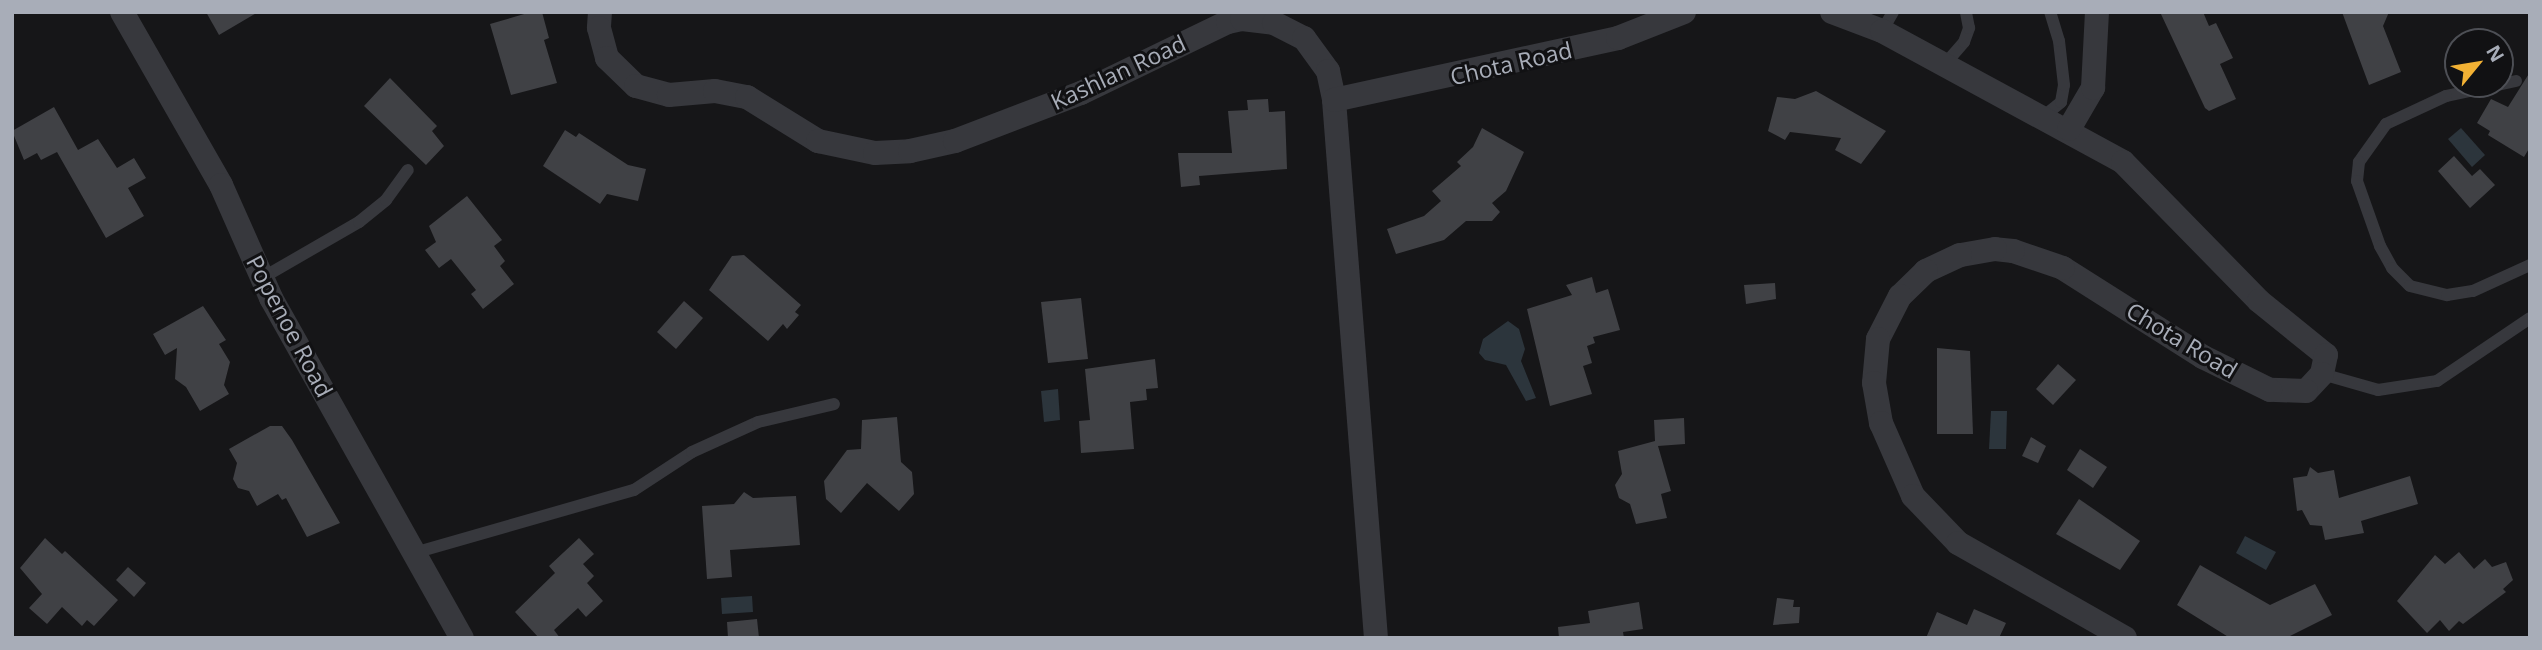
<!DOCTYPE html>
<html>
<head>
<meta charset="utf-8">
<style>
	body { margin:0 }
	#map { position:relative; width:2542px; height:650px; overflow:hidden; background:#161618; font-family:"Open Sans",sans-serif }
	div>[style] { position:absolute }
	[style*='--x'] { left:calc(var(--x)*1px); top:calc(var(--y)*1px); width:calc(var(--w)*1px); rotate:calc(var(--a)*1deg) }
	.water>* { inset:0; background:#2c353c }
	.building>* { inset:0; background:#404145 }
	.lane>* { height:12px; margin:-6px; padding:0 6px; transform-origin:6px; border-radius:6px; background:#37383d }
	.street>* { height:24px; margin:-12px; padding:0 12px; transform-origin:12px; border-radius:12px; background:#37383d }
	span { translate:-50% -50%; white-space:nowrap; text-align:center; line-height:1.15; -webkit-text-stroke:6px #111113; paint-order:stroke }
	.street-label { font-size:23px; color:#a8adb8 }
	.frame { position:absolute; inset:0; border:14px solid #a8adb8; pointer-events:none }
	.north { position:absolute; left:2444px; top:28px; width:70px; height:70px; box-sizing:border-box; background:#111113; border:2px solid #4d4f55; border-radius:50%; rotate:60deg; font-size:19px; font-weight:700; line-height:28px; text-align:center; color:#a8adb8 }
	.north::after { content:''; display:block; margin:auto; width:24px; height:32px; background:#f2b134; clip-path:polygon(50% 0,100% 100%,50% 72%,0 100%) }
</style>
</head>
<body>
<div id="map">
	<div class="water">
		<i style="clip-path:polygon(2461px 128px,2485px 155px,2472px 167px,2448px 139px)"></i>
		<i style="clip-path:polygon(1508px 321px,1519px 329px,1525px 349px,1521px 361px,1536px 398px,1526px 401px,1506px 365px,1485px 360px,1479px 353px,1483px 339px)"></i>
		<i style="clip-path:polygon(1058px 389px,1060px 420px,1044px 422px,1041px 391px)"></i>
		<i style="clip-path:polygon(1991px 411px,2007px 411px,2006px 449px,1989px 449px)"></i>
		<i style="clip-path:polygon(2245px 536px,2276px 552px,2266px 570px,2236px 553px)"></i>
		<i style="clip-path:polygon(752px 596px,753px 612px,722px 614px,721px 598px)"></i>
	</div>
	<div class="building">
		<i style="clip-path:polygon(206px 12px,258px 12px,219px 35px)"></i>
		<i style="clip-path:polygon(531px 12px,542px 12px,549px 38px,544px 40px,557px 83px,511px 95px,490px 24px)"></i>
		<i style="clip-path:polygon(2160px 12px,2203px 12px,2209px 26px,2216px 23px,2233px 58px,2220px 64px,2236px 99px,2209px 111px,2205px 108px)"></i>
		<i style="clip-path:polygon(2342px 12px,2389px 12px,2383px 26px,2401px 72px,2369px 85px)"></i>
		<i style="clip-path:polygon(2530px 72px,2530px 147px,2524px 157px,2488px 135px,2490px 131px,2477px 123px,2491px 99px,2508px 107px)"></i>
		<i style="clip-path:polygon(390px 78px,437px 126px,432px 131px,444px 146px,426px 165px,364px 106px)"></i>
		<i style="clip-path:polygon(1816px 91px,1886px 131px,1861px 164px,1835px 150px,1841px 138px,1790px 132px,1785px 140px,1768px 131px,1777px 97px,1795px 99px)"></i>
		<i style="clip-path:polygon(1268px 99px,1269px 112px,1285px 111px,1287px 169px,1199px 176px,1200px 185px,1181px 187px,1178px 153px,1232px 153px,1228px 111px,1248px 110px,1247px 100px)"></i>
		<i style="clip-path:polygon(54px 107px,78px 150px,98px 139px,117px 168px,134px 158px,146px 178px,128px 188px,144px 216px,106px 238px,57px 152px,41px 160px,37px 153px,24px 160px,12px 131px)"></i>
		<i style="clip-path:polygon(1482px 128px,1524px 152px,1506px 191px,1492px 203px,1500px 212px,1492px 221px,1466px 221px,1444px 240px,1396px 254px,1387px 229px,1424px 216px,1441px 201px,1432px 191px,1461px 166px,1457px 162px,1473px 147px)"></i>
		<i style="clip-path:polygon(565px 130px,576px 137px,579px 133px,628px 165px,646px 169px,638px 201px,607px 194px,600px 204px,543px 166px)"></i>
		<i style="clip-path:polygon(2454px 156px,2472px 176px,2480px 169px,2495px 185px,2470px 208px,2438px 171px)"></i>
		<i style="clip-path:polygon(467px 196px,502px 240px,494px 246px,505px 261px,500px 266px,514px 284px,483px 309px,471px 294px,476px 290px,451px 259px,439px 268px,425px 250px,436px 242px,429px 226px)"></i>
		<i style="clip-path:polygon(744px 255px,801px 305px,795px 312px,799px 315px,787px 329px,783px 324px,768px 341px,709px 290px,732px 256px)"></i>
		<i style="clip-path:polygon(1592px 277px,1596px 293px,1608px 289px,1620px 330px,1593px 337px,1595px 343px,1587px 346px,1592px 363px,1583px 366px,1592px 394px,1550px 406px,1527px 309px,1572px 295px,1566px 285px)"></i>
		<i style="clip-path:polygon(1775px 283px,1776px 299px,1746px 304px,1744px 285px)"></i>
		<i style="clip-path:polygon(1081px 298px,1088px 359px,1048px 363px,1041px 302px)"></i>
		<i style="clip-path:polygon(684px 301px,703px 318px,676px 349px,657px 332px)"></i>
		<i style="clip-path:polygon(203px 306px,226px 340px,219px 344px,230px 362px,224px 385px,229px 394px,200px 411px,186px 387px,175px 379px,177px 348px,165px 355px,153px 334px)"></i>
		<i style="clip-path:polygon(1937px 348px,1970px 351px,1973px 434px,1937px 434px)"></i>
		<i style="clip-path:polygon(1155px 359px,1158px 388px,1146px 389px,1147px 400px,1130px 402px,1134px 449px,1081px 453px,1079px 421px,1090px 420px,1085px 369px)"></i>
		<i style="clip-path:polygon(2058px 364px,2076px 380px,2053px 405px,2036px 389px)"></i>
		<i style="clip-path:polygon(897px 417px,901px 462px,912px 472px,914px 494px,899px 511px,867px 483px,841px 513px,826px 499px,824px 481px,847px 450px,861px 449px,862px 420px)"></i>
		<i style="clip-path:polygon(1684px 418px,1685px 444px,1658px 446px,1671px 491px,1661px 494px,1667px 518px,1636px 524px,1630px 504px,1619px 498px,1615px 485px,1622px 474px,1618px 451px,1655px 441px,1654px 420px)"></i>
		<i style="clip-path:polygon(270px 426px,282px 426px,292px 440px,340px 523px,307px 537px,286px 498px,282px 500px,278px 494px,257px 506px,249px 491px,238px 488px,233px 479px,237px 463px,229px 449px)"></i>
		<i style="clip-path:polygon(2031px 437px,2046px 446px,2038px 463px,2022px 456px)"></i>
		<i style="clip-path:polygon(2080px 449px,2107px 467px,2093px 488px,2067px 470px)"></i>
		<i style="clip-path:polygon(2310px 467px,2318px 473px,2334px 470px,2339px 498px,2410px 476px,2418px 504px,2361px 521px,2364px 533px,2325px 540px,2322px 526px,2310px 525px,2302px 510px,2297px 511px,2293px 478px,2307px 476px)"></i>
		<i style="clip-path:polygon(744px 492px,753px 498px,796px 496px,800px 545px,730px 550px,732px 577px,707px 579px,702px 506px,734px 504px)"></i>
		<i style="clip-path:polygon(2079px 499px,2140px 541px,2120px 570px,2056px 534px)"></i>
		<i style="clip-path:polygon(45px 538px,62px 554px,65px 551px,118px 600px,94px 626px,87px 620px,82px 626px,62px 607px,47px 624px,29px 608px,42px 594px,20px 568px)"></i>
		<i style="clip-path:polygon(579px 538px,594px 554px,583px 564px,594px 576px,587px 583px,603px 601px,586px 617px,578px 608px,554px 630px,560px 638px,539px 638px,515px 612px,555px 573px,549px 566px)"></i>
		<i style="clip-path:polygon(2459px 552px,2474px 569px,2485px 559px,2492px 567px,2506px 562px,2513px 580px,2503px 589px,2506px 592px,2463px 624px,2459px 621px,2449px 631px,2440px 620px,2427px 633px,2397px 601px,2435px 555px,2445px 564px)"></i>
		<i style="clip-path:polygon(2200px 565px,2270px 605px,2315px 584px,2332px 615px,2286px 638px,2230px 638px,2177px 605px)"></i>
		<i style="clip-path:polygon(128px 567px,146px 583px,134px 597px,116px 580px)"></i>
		<i style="clip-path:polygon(1777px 598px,1794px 600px,1793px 607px,1800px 607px,1799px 623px,1773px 625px)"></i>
		<i style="clip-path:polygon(1639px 602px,1643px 629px,1623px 632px,1624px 638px,1559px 638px,1558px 627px,1590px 623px,1588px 611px)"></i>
		<i style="clip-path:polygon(1974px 609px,2006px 623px,1999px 638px,1926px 638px,1937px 612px,1967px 625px)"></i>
		<i style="clip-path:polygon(757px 619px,759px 638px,728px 638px,727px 622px)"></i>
	</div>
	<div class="lane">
		<i style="--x:1882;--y:31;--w:22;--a:-60"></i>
		<i style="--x:1945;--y:64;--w:29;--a:-49"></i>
		<i style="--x:1964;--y:42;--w:15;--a:-70"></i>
		<i style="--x:1969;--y:28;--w:16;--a:-101"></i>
		<i style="--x:2516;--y:81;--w:72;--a:167.9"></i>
		<i style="--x:2446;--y:96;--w:66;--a:155"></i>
		<i style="--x:2386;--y:124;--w:47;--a:125.4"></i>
		<i style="--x:2359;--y:162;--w:19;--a:96"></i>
		<i style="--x:2357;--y:181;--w:69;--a:70.5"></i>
		<i style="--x:2380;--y:246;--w:25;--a:61"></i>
		<i style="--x:2392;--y:268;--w:25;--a:45"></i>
		<i style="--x:2410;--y:286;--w:38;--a:14"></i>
		<i style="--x:2447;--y:295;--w:26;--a:-9"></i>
		<i style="--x:2473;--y:291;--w:63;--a:-24.5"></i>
		<i style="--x:2044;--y:116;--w:22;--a:-39"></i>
		<i style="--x:2061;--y:102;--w:17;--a:-80"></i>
		<i style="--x:2064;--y:85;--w:44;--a:-96.5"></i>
		<i style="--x:2059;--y:41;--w:30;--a:-107"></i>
		<i style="--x:262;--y:278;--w:112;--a:-30"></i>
		<i style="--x:359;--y:222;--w:35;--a:-39"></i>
		<i style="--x:386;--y:200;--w:37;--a:-54"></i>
		<i style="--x:2322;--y:374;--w:58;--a:15.9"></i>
		<i style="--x:2378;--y:390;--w:60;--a:-8.7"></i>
		<i style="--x:2437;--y:381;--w:112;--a:-34.1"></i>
		<i style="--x:414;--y:553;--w:229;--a:-16"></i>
		<i style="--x:634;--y:490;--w:69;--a:-33.2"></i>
		<i style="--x:692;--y:452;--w:72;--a:-24.4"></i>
		<i style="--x:758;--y:422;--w:78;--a:-13.3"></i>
	</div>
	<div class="street">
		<i style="--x:122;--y:12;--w:199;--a:60.2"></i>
		<i style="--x:221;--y:185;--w:124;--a:66.1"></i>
		<i style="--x:271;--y:298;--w:390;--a:60.7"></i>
		<i style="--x:600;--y:12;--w:16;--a:94"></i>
		<i style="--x:599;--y:28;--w:31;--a:75"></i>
		<i style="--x:607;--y:58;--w:40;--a:44"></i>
		<i style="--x:636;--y:86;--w:34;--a:15"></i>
		<i style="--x:669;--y:95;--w:46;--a:-5"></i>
		<i style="--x:715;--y:91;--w:33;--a:11"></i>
		<i style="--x:747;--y:97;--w:84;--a:31.8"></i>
		<i style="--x:818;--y:141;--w:58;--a:11.9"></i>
		<i style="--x:875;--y:153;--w:35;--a:-3"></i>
		<i style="--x:910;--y:151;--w:46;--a:-12.5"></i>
		<i style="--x:955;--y:141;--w:135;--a:-20.9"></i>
		<i style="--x:1081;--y:93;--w:163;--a:-25.8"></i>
		<i style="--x:1228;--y:22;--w:14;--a:-12"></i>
		<i style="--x:1242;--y:19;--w:32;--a:7"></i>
		<i style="--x:1274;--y:23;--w:34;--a:27"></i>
		<i style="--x:1304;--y:38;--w:41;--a:54"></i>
		<i style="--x:1328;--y:71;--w:30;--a:78"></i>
		<i style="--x:1334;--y:100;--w:540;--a:85.54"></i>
		<i style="--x:1832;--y:12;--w:53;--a:20.8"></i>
		<i style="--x:1882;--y:31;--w:274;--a:28.5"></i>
		<i style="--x:2123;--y:162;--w:194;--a:45.6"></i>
		<i style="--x:2259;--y:301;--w:86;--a:38.9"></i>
		<i style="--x:2326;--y:355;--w:19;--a:102"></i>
		<i style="--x:2322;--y:374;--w:23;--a:133"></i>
		<i style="--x:2306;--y:391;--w:36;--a:-178"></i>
		<i style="--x:2270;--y:390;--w:75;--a:-153.8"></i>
		<i style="--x:2203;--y:357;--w:166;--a:-147.6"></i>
		<i style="--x:2063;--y:268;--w:53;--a:-161.2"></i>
		<i style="--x:2013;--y:251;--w:18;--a:-174"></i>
		<i style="--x:1995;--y:249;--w:36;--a:170"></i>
		<i style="--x:1960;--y:255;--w:38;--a:155"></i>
		<i style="--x:1926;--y:271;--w:36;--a:136"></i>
		<i style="--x:1900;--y:296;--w:48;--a:117.1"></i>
		<i style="--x:1878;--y:339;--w:44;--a:95.2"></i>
		<i style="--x:1874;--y:383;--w:41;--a:80.1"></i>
		<i style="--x:1881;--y:423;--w:80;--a:66.3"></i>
		<i style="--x:1913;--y:496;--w:65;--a:46.2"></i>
		<i style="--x:1958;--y:543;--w:192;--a:29.6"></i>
		<i style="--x:1334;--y:100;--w:291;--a:-12.3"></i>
		<i style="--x:1618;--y:38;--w:71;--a:-21.5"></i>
		<i style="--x:2069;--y:129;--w:48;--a:-59.7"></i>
		<i style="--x:2093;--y:88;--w:76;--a:-87"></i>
	</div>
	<div class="street-label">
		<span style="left:1511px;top:63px;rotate:-13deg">Chota Road</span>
		<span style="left:1118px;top:72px;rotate:-25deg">Kashlan Road</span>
		<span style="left:290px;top:326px;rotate:62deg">Popenoe Road</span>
		<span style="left:2182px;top:340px;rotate:31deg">Chota Road</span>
	</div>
	<div class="frame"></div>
	<div class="north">N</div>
</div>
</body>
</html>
